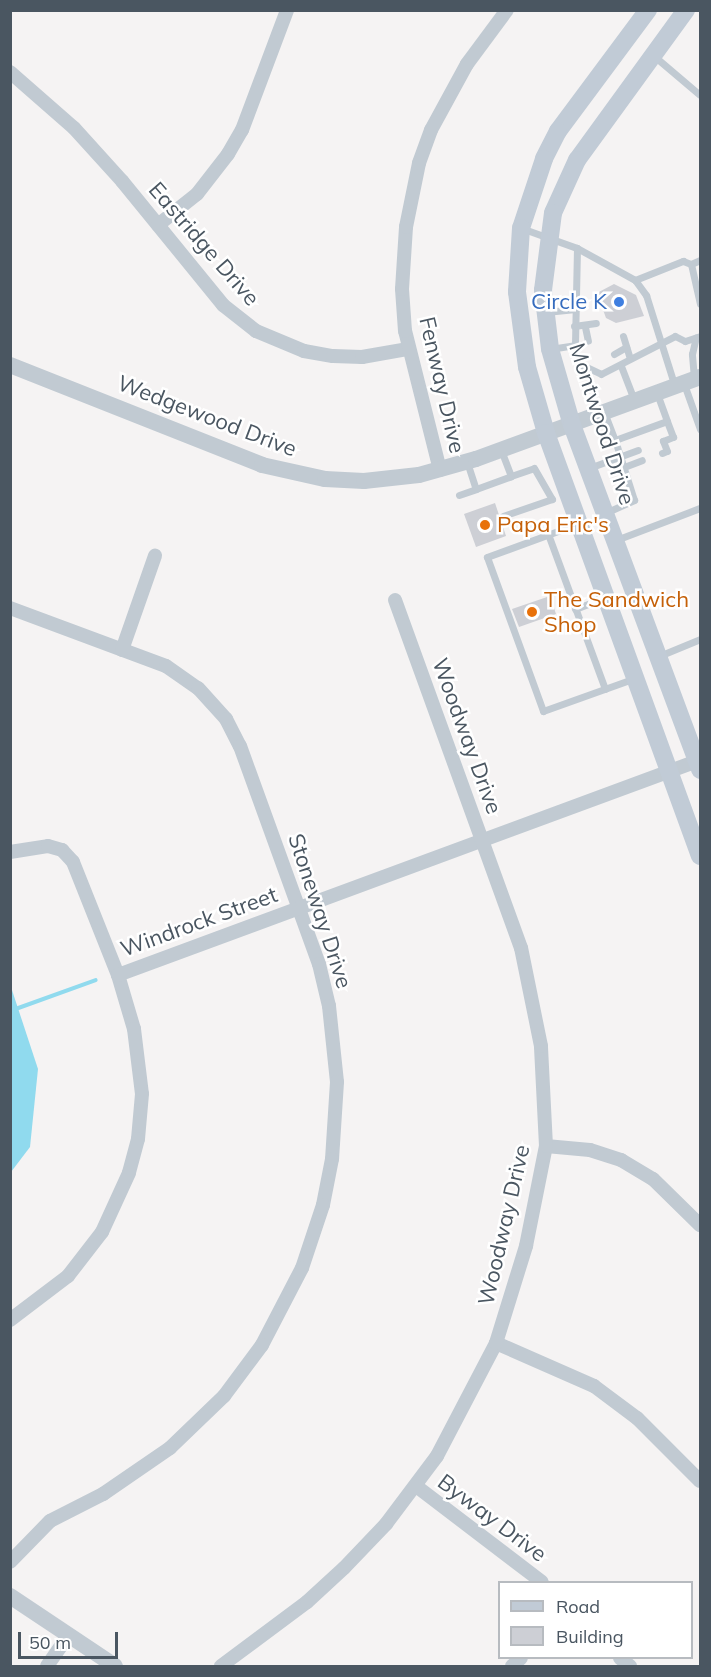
<!DOCTYPE html>
<html>
<head>
<meta charset="utf-8">
<style>
	body { margin:0 }
	#map { position:relative; width:711px; height:1677px; overflow:hidden; background:#f5f3f3; font-family:Mulish,sans-serif }
	div>[style] { position:absolute }
	[style*='--x'] { left:calc(var(--x)*1px); top:calc(var(--y)*1px); width:calc(var(--w)*1px); rotate:calc(var(--a)*1deg) }
	.water>* { inset:0; background:#90daee }
	.stream>* { height:4px; margin:-2px; padding:0 2px; transform-origin:2px; border-radius:2px; background:#90daee }
	.building>* { inset:0; background:#cdcfd5 }
	.service>* { height:7px; margin:-3.5px; padding:0 3.5px; transform-origin:3.5px; border-radius:3.5px; background:#c1cad2 }
	.minor>* { height:14px; margin:-7px; padding:0 7px; transform-origin:7px; border-radius:7px; background:#c1cad2 }
	.tertiary>* { height:16px; margin:-8px; padding:0 8px; transform-origin:8px; border-radius:8px; background:#c1cad2 }
	.secondary>* { height:18px; margin:-9px; padding:0 9px; transform-origin:9px; border-radius:9px; background:#c1cbd6 }
	.dots>* { width:16px; height:16px; translate:-50% -50%; box-sizing:border-box; border:3px solid #fff; border-radius:50% }
	span { translate:-50% -50%; white-space:nowrap; text-align:center; line-height:1.15; -webkit-text-stroke:5px #fff; paint-order:stroke }
	.street-label { font-size:22px; color:#4a5661 }
	.shop-label { font-size:22px; color:#366cbe }
	.right { translate:-100% -50%; text-align:right }
	.food-label { font-size:22px; color:#c56008 }
	.left { translate:0 -50%; text-align:left }
	.frame { position:absolute; inset:0; border:12px solid #4a5661; pointer-events:none }
	.legend { position:absolute; left:498px; top:1581px; width:195px; height:78px; box-sizing:border-box; background:#fff; border:2px solid #b7bbc0; margin:0; padding:8px 10px; list-style:none; font-size:18px; color:#4a5661 }
	.legend li { display:flex; align-items:center; gap:12px; height:30px }
	.legend b { width:30px; border:2px solid #b7bbc0 }
	.scale { position:absolute; left:18px; top:1632px; width:100px; height:27px; box-sizing:border-box; border:3px solid #4a5661; border-top:0; padding-left:8px; font-size:18px; line-height:21px; white-space:nowrap; color:#4a5661; -webkit-text-stroke:4px #fff; paint-order:stroke }
</style>
</head>
<body>
<div id="map">
	<div class="water">
		<i style="clip-path:polygon(10px 984px,38px 1069px,30px 1147px,11px 1172px)"></i>
	</div>
	<div class="stream">
		<i style="--x:10;--y:1011;--w:91;--a:-19.8"></i>
	</div>
	<div class="building">
		<i style="clip-path:polygon(614px 284px,636px 295px,644px 316px,616px 323px,606px 318px,597px 293px)"></i>
		<i style="clip-path:polygon(495px 503px,506px 536px,476px 547px,464px 514px)"></i>
		<i style="clip-path:polygon(550px 596px,556px 614px,519px 627px,512px 609px)"></i>
	</div>
	<div class="service">
		<i style="--x:654;--y:56;--w:60;--a:40.3"></i>
		<i style="--x:521;--y:228;--w:59;--a:19.7"></i>
		<i style="--x:577;--y:248;--w:66;--a:28.9"></i>
		<i style="--x:635;--y:280;--w:19;--a:54"></i>
		<i style="--x:646;--y:295;--w:96;--a:72.5"></i>
		<i style="--x:577;--y:248;--w:97;--a:91.2"></i>
		<i style="--x:575;--y:345;--w:13;--a:86"></i>
		<i style="--x:576;--y:358;--w:9;--a:49"></i>
		<i style="--x:582;--y:365;--w:21;--a:25"></i>
		<i style="--x:601;--y:374;--w:83;--a:-27.2"></i>
		<i style="--x:675;--y:336;--w:11;--a:27"></i>
		<i style="--x:685;--y:341;--w:16;--a:-18"></i>
		<i style="--x:691;--y:264;--w:41;--a:77.3"></i>
		<i style="--x:635;--y:280;--w:52;--a:-21.6"></i>
		<i style="--x:683;--y:261;--w:9;--a:21"></i>
		<i style="--x:691;--y:264;--w:10;--a:-24"></i>
		<i style="--x:546;--y:312;--w:27;--a:-6"></i>
		<i style="--x:574;--y:326;--w:22;--a:-8"></i>
		<i style="--x:585;--y:327;--w:14;--a:78"></i>
		<i style="--x:623;--y:336;--w:21;--a:73"></i>
		<i style="--x:550;--y:349;--w:25;--a:-9"></i>
		<i style="--x:614;--y:354;--w:14;--a:-30"></i>
		<i style="--x:621;--y:366;--w:36;--a:69"></i>
		<i style="--x:694;--y:378;--w:24;--a:-95"></i>
		<i style="--x:692;--y:354;--w:17;--a:-77"></i>
		<i style="--x:684;--y:384;--w:48;--a:70.4"></i>
		<i style="--x:604;--y:412;--w:30;--a:69"></i>
		<i style="--x:501;--y:450;--w:28;--a:69"></i>
		<i style="--x:511;--y:476;--w:24;--a:-19"></i>
		<i style="--x:534;--y:468;--w:36;--a:60"></i>
		<i style="--x:552;--y:499;--w:52;--a:160.9"></i>
		<i style="--x:662;--y:453;--w:5;--a:-22"></i>
		<i style="--x:667;--y:451;--w:11;--a:-112"></i>
		<i style="--x:663;--y:441;--w:11;--a:-22"></i>
		<i style="--x:673;--y:437;--w:17;--a:-111"></i>
		<i style="--x:467;--y:462;--w:28;--a:72"></i>
		<i style="--x:476;--y:489;--w:37;--a:-20"></i>
		<i style="--x:624;--y:467;--w:19;--a:-21"></i>
		<i style="--x:589;--y:468;--w:52;--a:-20.2"></i>
		<i style="--x:459;--y:495;--w:18;--a:-19"></i>
		<i style="--x:605;--y:513;--w:32;--a:-24"></i>
		<i style="--x:634;--y:500;--w:63;--a:-107.6"></i>
		<i style="--x:615;--y:440;--w:55;--a:-20.1"></i>
		<i style="--x:667;--y:421;--w:30;--a:-110"></i>
		<i style="--x:577;--y:524;--w:96;--a:159.9"></i>
		<i style="--x:487;--y:557;--w:164;--a:70"></i>
		<i style="--x:543;--y:711;--w:98;--a:-19.7"></i>
		<i style="--x:548;--y:534;--w:165;--a:69.8"></i>
		<i style="--x:616;--y:540;--w:90;--a:-20.9"></i>
		<i style="--x:575;--y:609;--w:31;--a:-21"></i>
		<i style="--x:659;--y:656;--w:44;--a:-22.5"></i>
	</div>
	<div class="minor">
		<i style="--x:10;--y:72;--w:85;--a:41.2"></i>
		<i style="--x:74;--y:128;--w:72;--a:47.8"></i>
		<i style="--x:122;--y:181;--w:160;--a:50.8"></i>
		<i style="--x:223;--y:305;--w:42;--a:38.2"></i>
		<i style="--x:256;--y:331;--w:52;--a:22.6"></i>
		<i style="--x:304;--y:351;--w:29;--a:10"></i>
		<i style="--x:333;--y:356;--w:29;--a:2"></i>
		<i style="--x:362;--y:357;--w:47;--a:-9.9"></i>
		<i style="--x:158;--y:225;--w:50;--a:-38.5"></i>
		<i style="--x:197;--y:194;--w:51;--a:-52.2"></i>
		<i style="--x:228;--y:154;--w:28;--a:-60"></i>
		<i style="--x:242;--y:130;--w:128;--a:-69.4"></i>
		<i style="--x:440;--y:470;--w:143;--a:-104.1"></i>
		<i style="--x:405;--y:331;--w:42;--a:-94.1"></i>
		<i style="--x:402;--y:289;--w:62;--a:-86.3"></i>
		<i style="--x:406;--y:227;--w:65;--a:-78.5"></i>
		<i style="--x:419;--y:163;--w:35;--a:-70"></i>
		<i style="--x:431;--y:130;--w:75;--a:-61.4"></i>
		<i style="--x:467;--y:64;--w:67;--a:-53.5"></i>
		<i style="--x:10;--y:608;--w:166;--a:20.4"></i>
		<i style="--x:166;--y:666;--w:39;--a:35"></i>
		<i style="--x:198;--y:688;--w:42;--a:47.9"></i>
		<i style="--x:226;--y:719;--w:30;--a:63"></i>
		<i style="--x:240;--y:746;--w:232;--a:70.1"></i>
		<i style="--x:319;--y:964;--w:43;--a:76.6"></i>
		<i style="--x:329;--y:1006;--w:76;--a:84"></i>
		<i style="--x:337;--y:1082;--w:77;--a:93.7"></i>
		<i style="--x:332;--y:1159;--w:47;--a:101.1"></i>
		<i style="--x:323;--y:1205;--w:66;--a:108.4"></i>
		<i style="--x:302;--y:1268;--w:87;--a:117.5"></i>
		<i style="--x:262;--y:1345;--w:64;--a:126.7"></i>
		<i style="--x:224;--y:1396;--w:75;--a:136.1"></i>
		<i style="--x:170;--y:1448;--w:81;--a:145.5"></i>
		<i style="--x:103;--y:1494;--w:59;--a:153"></i>
		<i style="--x:50;--y:1521;--w:57;--a:134.3"></i>
		<i style="--x:122;--y:650;--w:100;--a:-70.7"></i>
		<i style="--x:10;--y:852;--w:38;--a:-9"></i>
		<i style="--x:48;--y:846;--w:15;--a:16"></i>
		<i style="--x:62;--y:850;--w:16;--a:47"></i>
		<i style="--x:73;--y:862;--w:122;--a:68.3"></i>
		<i style="--x:118;--y:975;--w:56;--a:73.5"></i>
		<i style="--x:134;--y:1029;--w:65;--a:83"></i>
		<i style="--x:142;--y:1094;--w:45;--a:95.1"></i>
		<i style="--x:138;--y:1139;--w:35;--a:105"></i>
		<i style="--x:129;--y:1173;--w:65;--a:114.6"></i>
		<i style="--x:102;--y:1232;--w:56;--a:127.7"></i>
		<i style="--x:68;--y:1276;--w:73;--a:142.8"></i>
		<i style="--x:118;--y:975;--w:620;--a:-20.28"></i>
		<i style="--x:546;--y:1146;--w:44;--a:5.2"></i>
		<i style="--x:590;--y:1150;--w:33;--a:18"></i>
		<i style="--x:621;--y:1160;--w:37;--a:31"></i>
		<i style="--x:653;--y:1179;--w:66;--a:44.4"></i>
		<i style="--x:496;--y:1343;--w:107;--a:23.7"></i>
		<i style="--x:594;--y:1386;--w:54;--a:36.7"></i>
		<i style="--x:637;--y:1418;--w:89;--a:45"></i>
		<i style="--x:416;--y:1486;--w:158;--a:37.3"></i>
		<i style="--x:620;--y:1658;--w:13;--a:39"></i>
		<i style="--x:47;--y:1666;--w:38;--a:-55"></i>
		<i style="--x:221;--y:1666;--w:107;--a:-36.7"></i>
		<i style="--x:307;--y:1602;--w:50;--a:-42.6"></i>
		<i style="--x:344;--y:1568;--w:61;--a:-46.3"></i>
		<i style="--x:386;--y:1524;--w:85;--a:-53.1"></i>
		<i style="--x:437;--y:1456;--w:127;--a:-62.4"></i>
		<i style="--x:496;--y:1343;--w:102;--a:-72.8"></i>
		<i style="--x:526;--y:1246;--w:102;--a:-78.7"></i>
		<i style="--x:546;--y:1146;--w:100;--a:-92.9"></i>
		<i style="--x:541;--y:1046;--w:100;--a:-101.5"></i>
		<i style="--x:521;--y:948;--w:370;--a:-109.9"></i>
		<i style="--x:512;--y:1666;--w:12;--a:-42"></i>
	</div>
	<div class="tertiary">
		<i style="--x:10;--y:365;--w:271;--a:21.6"></i>
		<i style="--x:262;--y:465;--w:65;--a:12.5"></i>
		<i style="--x:325;--y:479;--w:39;--a:3"></i>
		<i style="--x:364;--y:481;--w:55;--a:-6.2"></i>
		<i style="--x:419;--y:475;--w:59;--a:-15.7"></i>
		<i style="--x:476;--y:459;--w:239;--a:-20.1"></i>
		<i style="--x:10;--y:1596;--w:126;--a:33.7"></i>
	</div>
	<div class="secondary">
		<i style="--x:648;--y:10;--w:151;--a:126.6"></i>
		<i style="--x:558;--y:131;--w:31;--a:117"></i>
		<i style="--x:544;--y:159;--w:73;--a:108.4"></i>
		<i style="--x:521;--y:228;--w:64;--a:93.6"></i>
		<i style="--x:517;--y:292;--w:76;--a:82.4"></i>
		<i style="--x:527;--y:367;--w:69;--a:73.9"></i>
		<i style="--x:546;--y:433;--w:450;--a:70"></i>
		<i style="--x:686;--y:10;--w:185;--a:126"></i>
		<i style="--x:577;--y:160;--w:58;--a:114.4"></i>
		<i style="--x:553;--y:213;--w:78;--a:97.4"></i>
		<i style="--x:543;--y:290;--w:59;--a:83.2"></i>
		<i style="--x:550;--y:349;--w:79;--a:73.9"></i>
		<i style="--x:572;--y:425;--w:368;--a:69.6"></i>
	</div>
	<div class="dots">
		<i style="left:619px;top:302px;background:#3f7fe0"></i>
		<i style="left:485px;top:525px;background:#e8710a"></i>
		<i style="left:532px;top:612px;background:#e8710a"></i>
	</div>
	<div class="street-label">
		<span style="left:204px;top:244px;rotate:49deg">Eastridge Drive</span>
		<span style="left:442px;top:385px;rotate:77deg">Fenway Drive</span>
		<span style="left:207px;top:416px;rotate:21deg">Wedgewood Drive</span>
		<span style="left:602px;top:424px;rotate:72deg">Montwood Drive</span>
		<span style="left:467px;top:736px;rotate:70deg">Woodway Drive</span>
		<span style="left:320px;top:911px;rotate:72deg">Stoneway Drive</span>
		<span style="left:199px;top:922px;rotate:-20deg">Windrock Street</span>
		<span style="left:504px;top:1225px;rotate:-77deg">Woodway Drive</span>
		<span style="left:492px;top:1518px;rotate:37deg">Byway Drive</span>
	</div>
	<div class="shop-label">
		<span class="right" style="left:607px;top:302px">Circle K</span>
	</div>
	<div class="food-label">
		<span class="left" style="left:497px;top:525px">Papa Eric's</span>
		<span class="left" style="left:544px;top:612px">The Sandwich<br>Shop</span>
	</div>
	<div class="frame"></div>
	<ul class="legend">
	<li><b style="height:8px;background:#c1cbd6"></b>Road</li>
	<li><b style="height:16px;background:#cdcfd5"></b>Building</li>
	</ul>
	<div class="scale">50 m</div>
</div>
</body>
</html>
